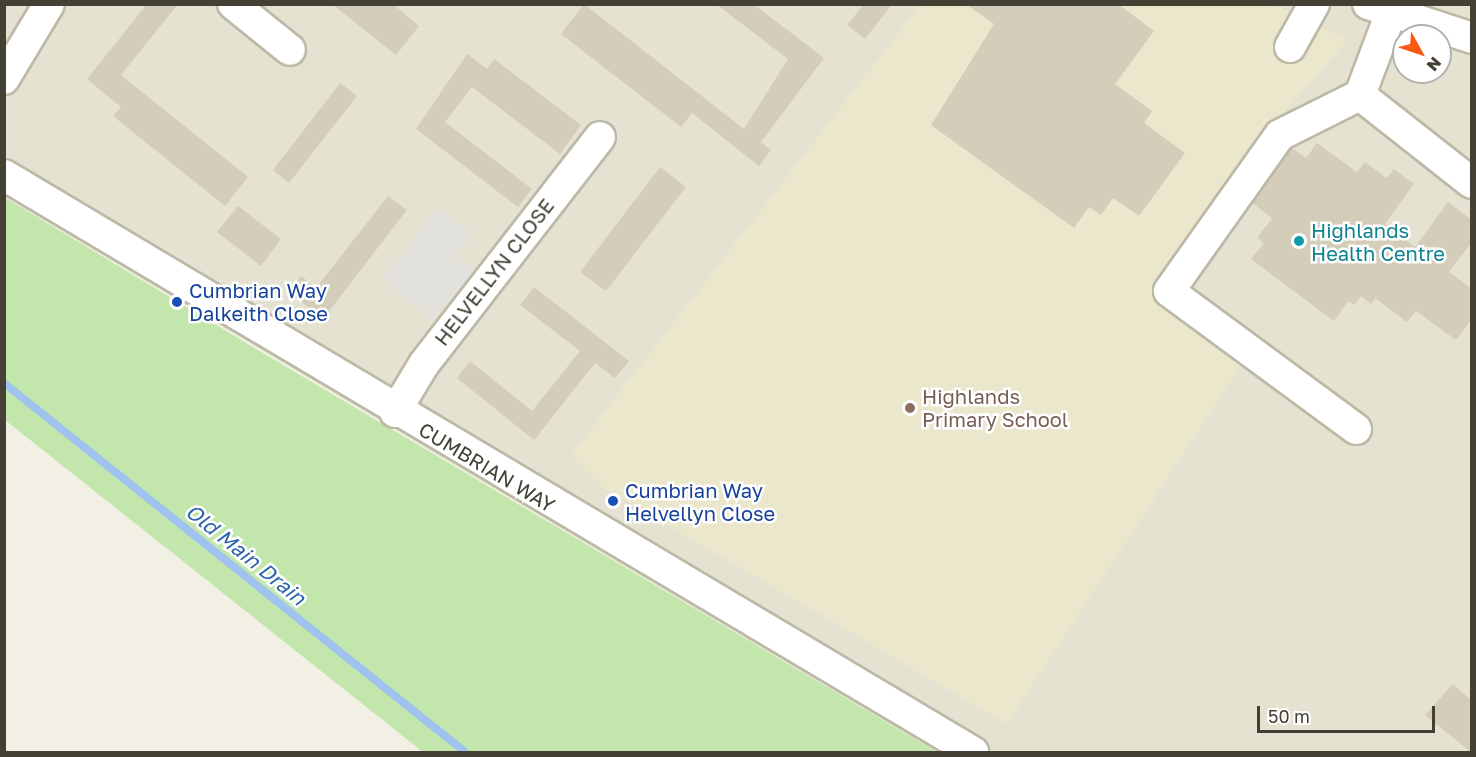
<!DOCTYPE html>
<html>
<head>
<meta charset="utf-8">
<style>
	body { margin:0 }
	#map { position:relative; width:1476px; height:757px; overflow:hidden; background:#f2f0e4; font-family:"Golos Text",sans-serif }
	div>[style] { position:absolute }
	[style*='--x'] { left:calc(var(--x)*1px); top:calc(var(--y)*1px); width:calc(var(--w)*1px); rotate:calc(var(--a)*1deg) }
	.residential>* { inset:0; background:#e6e2d2 }
	.education>* { inset:0; background:#ebe7cd }
	.green>* { inset:0; background:#c3e6ac }
	.parking>* { inset:0; background:#e2e1dc }
	.stream>* { height:8px; margin:-4px; padding:0 4px; transform-origin:4px; border-radius:4px; background:#9fc2ef }
	.building>* { inset:0; background:#d3cdb9 }
	.roads { filter:drop-shadow(2px 0 #bdb9a7) drop-shadow(-2px 0 #bdb9a7) drop-shadow(0 2px #bdb9a7) drop-shadow(0 -2px #bdb9a7) }
	.minor>* { height:30px; margin:-15px; padding:0 15px; transform-origin:15px; border-radius:15px; background:#fff }
	.dots>* { width:16px; height:16px; translate:-50% -50%; box-sizing:border-box; border:3px solid #fff; border-radius:50% }
	span { translate:-50% -50%; white-space:nowrap; text-align:center; line-height:1.15; -webkit-text-stroke:5px #fff; paint-order:stroke }
	.culture-label { font-size:20px; color:#0d838f }
	.left { translate:0 -50%; text-align:left }
	.street-label { font-size:20px; color:#444034 }
	.transit-label { font-size:20px; color:#164399 }
	.education-label { font-size:20px; color:#785e54 }
	.water-label { font-size:21px; color:#2e65ae; font-style:italic }
	.frame { position:absolute; inset:0; border:6px solid #444034; pointer-events:none }
	.north { position:absolute; left:1392px; top:24px; width:60px; height:60px; box-sizing:border-box; background:#fff; border:2px solid #b4b3ae; border-radius:50%; rotate:130deg; font-size:16px; font-weight:700; line-height:24px; text-align:center; color:#444034 }
	.north::after { content:''; display:block; margin:auto; width:21px; height:27px; background:#f85914; clip-path:polygon(50% 0,100% 100%,50% 72%,0 100%) }
	.scale { position:absolute; left:1257px; top:706px; width:178px; height:27px; box-sizing:border-box; border:3px solid #444034; border-top:0; padding-left:8px; font-size:18px; line-height:21px; white-space:nowrap; color:#444034; -webkit-text-stroke:4px #fff; paint-order:stroke }
</style>
</head>
<body>
<div id="map">
	<div class="residential">
		<i style="clip-path:polygon(evenodd,4px 5px,1471px 5px,1471px 752px,937px 752px,5px 197px,4px 5px,1404px 36px,1440px 36px,1440px 72px,1404px 72px,1404px 36px)"></i>
	</div>
	<div class="education">
		<i style="clip-path:polygon(920px 5px,1274px 5px,1348px 40px,1283px 113px,1151px 299px,1244px 361px,1007px 724px,604px 488px,571px 455px)"></i>
	</div>
	<div class="green">
		<i style="clip-path:polygon(4px 197px,256px 349px,937px 752px,423px 752px,5px 420px)"></i>
	</div>
	<div class="parking">
		<i style="clip-path:polygon(438px 208px,472px 236px,456px 256px,474px 270px,434px 321px,382px 280px)"></i>
	</div>
	<div class="stream">
		<i style="--x:4;--y:383;--w:590;--a:38.67"></i>
	</div>
	<div class="building">
		<i style="clip-path:polygon(147px 4px,178px 4px,121px 75px,248px 177px,225px 206px,113px 116px,121px 107px,87px 79px)"></i>
		<i style="clip-path:polygon(332px 4px,393px 4px,419px 26px,396px 55px)"></i>
		<i style="clip-path:polygon(584px 4px,744px 129px,788px 59px,716px 4px,753px 4px,824px 58px,761px 142px,771px 150px,759px 166px,692px 113px,681px 127px,561px 34px)"></i>
		<i style="clip-path:polygon(864px 4px,892px 4px,865px 39px,847px 25px)"></i>
		<i style="clip-path:polygon(966px 4px,1118px 4px,1154px 31px,1115px 84px,1152px 111px,1144px 123px,1185px 153px,1139px 216px,1113px 198px,1101px 215px,1089px 207px,1074px 228px,931px 125px,994px 24px)"></i>
		<i style="clip-path:polygon(467px 54px,487px 69px,494px 59px,581px 125px,560px 154px,472px 87px,445px 122px,532px 189px,518px 207px,416px 129px)"></i>
		<i style="clip-path:polygon(340px 83px,357px 96px,289px 183px,273px 170px)"></i>
		<i style="clip-path:polygon(1317px 143px,1357px 172px,1365px 162px,1387px 178px,1394px 169px,1414px 184px,1385px 224px,1415px 247px,1448px 202px,1472px 220px,1472px 242px,1449px 272px,1472px 289px,1472px 319px,1456px 340px,1416px 311px,1407px 322px,1375px 298px,1371px 304px,1361px 296px,1354px 305px,1348px 301px,1334px 321px,1251px 259px,1264px 243px,1257px 238px,1272px 218px,1252px 203px,1292px 148px,1306px 158px)"></i>
		<i style="clip-path:polygon(660px 167px,686px 187px,606px 291px,580px 272px)"></i>
		<i style="clip-path:polygon(388px 196px,407px 210px,323px 319px,289px 292px,301px 276px,316px 288px)"></i>
		<i style="clip-path:polygon(238px 206px,281px 239px,261px 266px,217px 232px)"></i>
		<i style="clip-path:polygon(534px 287px,629px 361px,615px 378px,595px 363px,534px 440px,457px 378px,470px 361px,532px 411px,580px 351px,520px 305px)"></i>
		<i style="clip-path:polygon(1453px 684px,1472px 701px,1472px 753px,1425px 715px)"></i>
	</div>
	<div class="roads">
		<div class="minor">
			<i style="--x:233;--y:4;--w:73;--a:38.9"></i>
			<i style="--x:1368;--y:4;--w:109;--a:18.1"></i>
			<i style="--x:1290;--y:47;--w:49;--a:-60.8"></i>
			<i style="--x:4;--y:79;--w:87;--a:-59"></i>
			<i style="--x:1360;--y:95;--w:85;--a:-69.4"></i>
			<i style="--x:4;--y:175;--w:1128;--a:30.77"></i>
			<i style="--x:395;--y:412;--w:56;--a:-58.9"></i>
			<i style="--x:424;--y:364;--w:287;--a:-52.2"></i>
			<i style="--x:1356;--y:429;--w:232;--a:-143.6"></i>
			<i style="--x:1169;--y:291;--w:191;--a:-54.6"></i>
			<i style="--x:1280;--y:135;--w:89;--a:-26.6"></i>
			<i style="--x:1360;--y:95;--w:142;--a:38.2"></i>
		</div>
	</div>
	<div class="dots">
		<i style="left:1299px;top:241px;background:#0f9aa8"></i>
		<i style="left:177px;top:302px;background:#1a4fb4"></i>
		<i style="left:910px;top:408px;background:#8d6e63"></i>
		<i style="left:613px;top:501px;background:#1a4fb4"></i>
	</div>
	<div class="culture-label">
		<span class="left" style="left:1311px;top:242px">Highlands<br>Health Centre</span>
	</div>
	<div class="street-label">
		<span style="left:494px;top:272px;rotate:-52deg">HELVELLYN CLOSE</span>
		<span style="left:487px;top:467px;rotate:31deg">CUMBRIAN WAY</span>
	</div>
	<div class="transit-label">
		<span class="left" style="left:189px;top:302px">Cumbrian Way<br>Dalkeith Close</span>
		<span class="left" style="left:625px;top:502px">Cumbrian Way<br>Helvellyn Close</span>
	</div>
	<div class="education-label">
		<span class="left" style="left:922px;top:408px">Highlands<br>Primary School</span>
	</div>
	<div class="water-label">
		<span style="left:246px;top:554px;rotate:39deg">Old Main Drain</span>
	</div>
	<div class="frame"></div>
	<div class="north">N</div>
	<div class="scale">50 m</div>
</div>
</body>
</html>
